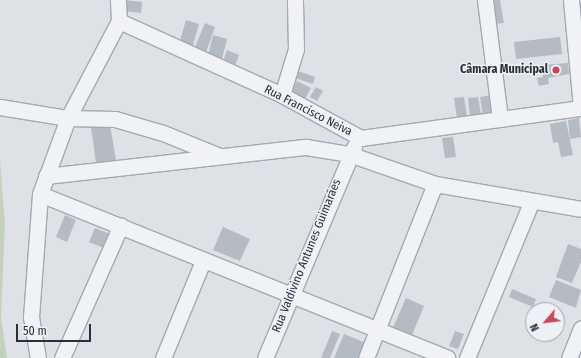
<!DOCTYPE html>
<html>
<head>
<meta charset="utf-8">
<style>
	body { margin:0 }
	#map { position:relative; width:581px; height:358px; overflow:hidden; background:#dee2e7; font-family:"Fira Sans Condensed",sans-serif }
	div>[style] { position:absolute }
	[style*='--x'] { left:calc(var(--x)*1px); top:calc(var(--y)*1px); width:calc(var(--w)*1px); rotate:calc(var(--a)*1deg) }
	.green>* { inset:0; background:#c4d1bf }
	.building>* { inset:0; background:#b5bbc3 }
	.roads { filter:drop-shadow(1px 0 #a3a9b1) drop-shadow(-1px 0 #a3a9b1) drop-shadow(0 1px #a3a9b1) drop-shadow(0 -1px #a3a9b1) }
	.minor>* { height:15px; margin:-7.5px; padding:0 7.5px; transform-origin:7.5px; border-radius:7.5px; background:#f0f2f5 }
	.dots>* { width:11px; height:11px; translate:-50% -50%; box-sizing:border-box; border:2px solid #edf0f5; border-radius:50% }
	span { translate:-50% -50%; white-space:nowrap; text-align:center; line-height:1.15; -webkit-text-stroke:3px #edf0f5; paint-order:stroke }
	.poi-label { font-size:12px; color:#27303d; font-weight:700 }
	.right { translate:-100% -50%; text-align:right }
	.street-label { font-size:12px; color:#27303d }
	.north { position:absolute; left:525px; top:302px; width:40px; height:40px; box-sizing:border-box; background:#edf0f5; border:1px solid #9ea3ab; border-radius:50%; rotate:242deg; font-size:11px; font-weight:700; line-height:16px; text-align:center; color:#27303d }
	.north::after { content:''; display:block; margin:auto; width:14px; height:18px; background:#ca4560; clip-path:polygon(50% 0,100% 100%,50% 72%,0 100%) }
	.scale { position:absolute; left:16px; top:324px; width:75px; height:18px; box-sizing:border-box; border:2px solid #27303d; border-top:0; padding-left:5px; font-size:12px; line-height:14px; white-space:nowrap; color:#27303d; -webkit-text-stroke:3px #edf0f5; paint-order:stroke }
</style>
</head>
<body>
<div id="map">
	<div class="green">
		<i style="clip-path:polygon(0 160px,5px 224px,1px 317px,7px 358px,0 358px)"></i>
	</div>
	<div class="building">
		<i style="clip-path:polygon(125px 0,142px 2px,141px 13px,124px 11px)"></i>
		<i style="clip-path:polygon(491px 0,500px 0,504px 23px,495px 24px)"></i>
		<i style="clip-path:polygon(186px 20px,199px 24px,192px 48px,179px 44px)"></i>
		<i style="clip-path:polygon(205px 23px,215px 27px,206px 52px,195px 47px)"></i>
		<i style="clip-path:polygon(213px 35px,227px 39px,222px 59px,208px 55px)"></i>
		<i style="clip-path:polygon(560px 37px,562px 54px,516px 59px,514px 42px)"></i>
		<i style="clip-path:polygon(227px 50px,239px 55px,234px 68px,222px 64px)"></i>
		<i style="clip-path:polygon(568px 63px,569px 74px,548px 78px,549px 84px,539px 86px,537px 78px,543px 77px,542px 65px)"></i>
		<i style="clip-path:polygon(298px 71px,315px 77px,313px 84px,295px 78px)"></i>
		<i style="clip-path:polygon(297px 81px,311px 88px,305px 99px,292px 92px)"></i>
		<i style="clip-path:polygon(316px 87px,323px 91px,317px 101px,310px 97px)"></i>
		<i style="clip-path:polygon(492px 95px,496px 114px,483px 116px,480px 97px)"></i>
		<i style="clip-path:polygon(464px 97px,467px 117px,457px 118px,454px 98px)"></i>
		<i style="clip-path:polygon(478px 97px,481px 114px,470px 116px,468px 98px)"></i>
		<i style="clip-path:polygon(579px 118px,581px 137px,570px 139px,568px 120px)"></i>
		<i style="clip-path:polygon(566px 121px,573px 155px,561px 157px,558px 142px,553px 143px,550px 124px)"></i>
		<i style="clip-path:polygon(110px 125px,116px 160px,96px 163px,91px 127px)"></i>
		<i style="clip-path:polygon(453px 137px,456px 157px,445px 158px,442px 138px)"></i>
		<i style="clip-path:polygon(65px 215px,76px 220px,67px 242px,56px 237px)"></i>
		<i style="clip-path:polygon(223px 227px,250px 239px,240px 261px,213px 250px)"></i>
		<i style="clip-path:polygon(95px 228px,110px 234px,104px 248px,89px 242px)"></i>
		<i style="clip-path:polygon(568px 244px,581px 249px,581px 262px,572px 283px,556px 277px)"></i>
		<i style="clip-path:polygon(556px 280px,581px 290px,576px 308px,549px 297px)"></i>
		<i style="clip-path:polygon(512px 289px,536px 299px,533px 307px,509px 297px)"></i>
		<i style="clip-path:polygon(406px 298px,424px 306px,410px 340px,391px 332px)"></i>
		<i style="clip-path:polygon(332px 331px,340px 334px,330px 358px,321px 358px)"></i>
		<i style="clip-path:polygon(455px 331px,464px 334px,458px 349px,449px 346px)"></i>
		<i style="clip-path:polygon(344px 334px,366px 343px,360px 358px,334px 358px)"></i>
	</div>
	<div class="roads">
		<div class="minor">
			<i style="--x:485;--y:0;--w:120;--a:82.8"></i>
			<i style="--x:571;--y:0;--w:108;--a:84.7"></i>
			<i style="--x:119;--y:21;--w:179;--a:24.4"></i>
			<i style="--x:282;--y:95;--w:90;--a:28.6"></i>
			<i style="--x:361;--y:138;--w:222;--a:-7.8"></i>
			<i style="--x:282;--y:95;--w:48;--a:-73.1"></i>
			<i style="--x:296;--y:49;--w:49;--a:-91.2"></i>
			<i style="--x:0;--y:107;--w:69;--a:9.2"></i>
			<i style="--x:68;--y:118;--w:47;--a:1.2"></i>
			<i style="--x:115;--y:119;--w:50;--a:16.3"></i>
			<i style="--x:163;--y:133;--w:61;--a:22"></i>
			<i style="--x:46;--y:176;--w:262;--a:-6.4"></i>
			<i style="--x:306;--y:147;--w:44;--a:9.2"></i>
			<i style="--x:349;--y:154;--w:91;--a:19.2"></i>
			<i style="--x:435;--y:184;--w:148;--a:9.7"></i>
			<i style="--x:40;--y:194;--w:439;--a:21.9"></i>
			<i style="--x:38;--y:358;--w:42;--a:-99.7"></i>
			<i style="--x:31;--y:317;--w:123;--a:-85.8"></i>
			<i style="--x:40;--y:194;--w:81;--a:-69.8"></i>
			<i style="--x:68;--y:118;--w:110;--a:-62.3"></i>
			<i style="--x:119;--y:21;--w:21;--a:-93"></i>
			<i style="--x:62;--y:358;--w:145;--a:-66.1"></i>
			<i style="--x:163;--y:358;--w:105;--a:-67.6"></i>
			<i style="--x:265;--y:358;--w:229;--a:-67.1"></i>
			<i style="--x:366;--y:358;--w:187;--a:-68.4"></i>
			<i style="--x:467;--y:358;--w:168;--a:-67.6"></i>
			<i style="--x:569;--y:358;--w:32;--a:-68"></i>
		</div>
	</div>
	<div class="dots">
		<i style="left:556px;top:70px;background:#ca4560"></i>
	</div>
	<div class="poi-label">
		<span class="right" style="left:548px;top:70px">Câmara Municipal</span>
	</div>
	<div class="street-label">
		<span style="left:308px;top:111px;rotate:27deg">Rua Francisco Neiva</span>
		<span style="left:307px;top:256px;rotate:-68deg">Rua Valdivino Antunes Guimarães</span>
	</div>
	<div class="north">N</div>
	<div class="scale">50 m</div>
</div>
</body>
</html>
